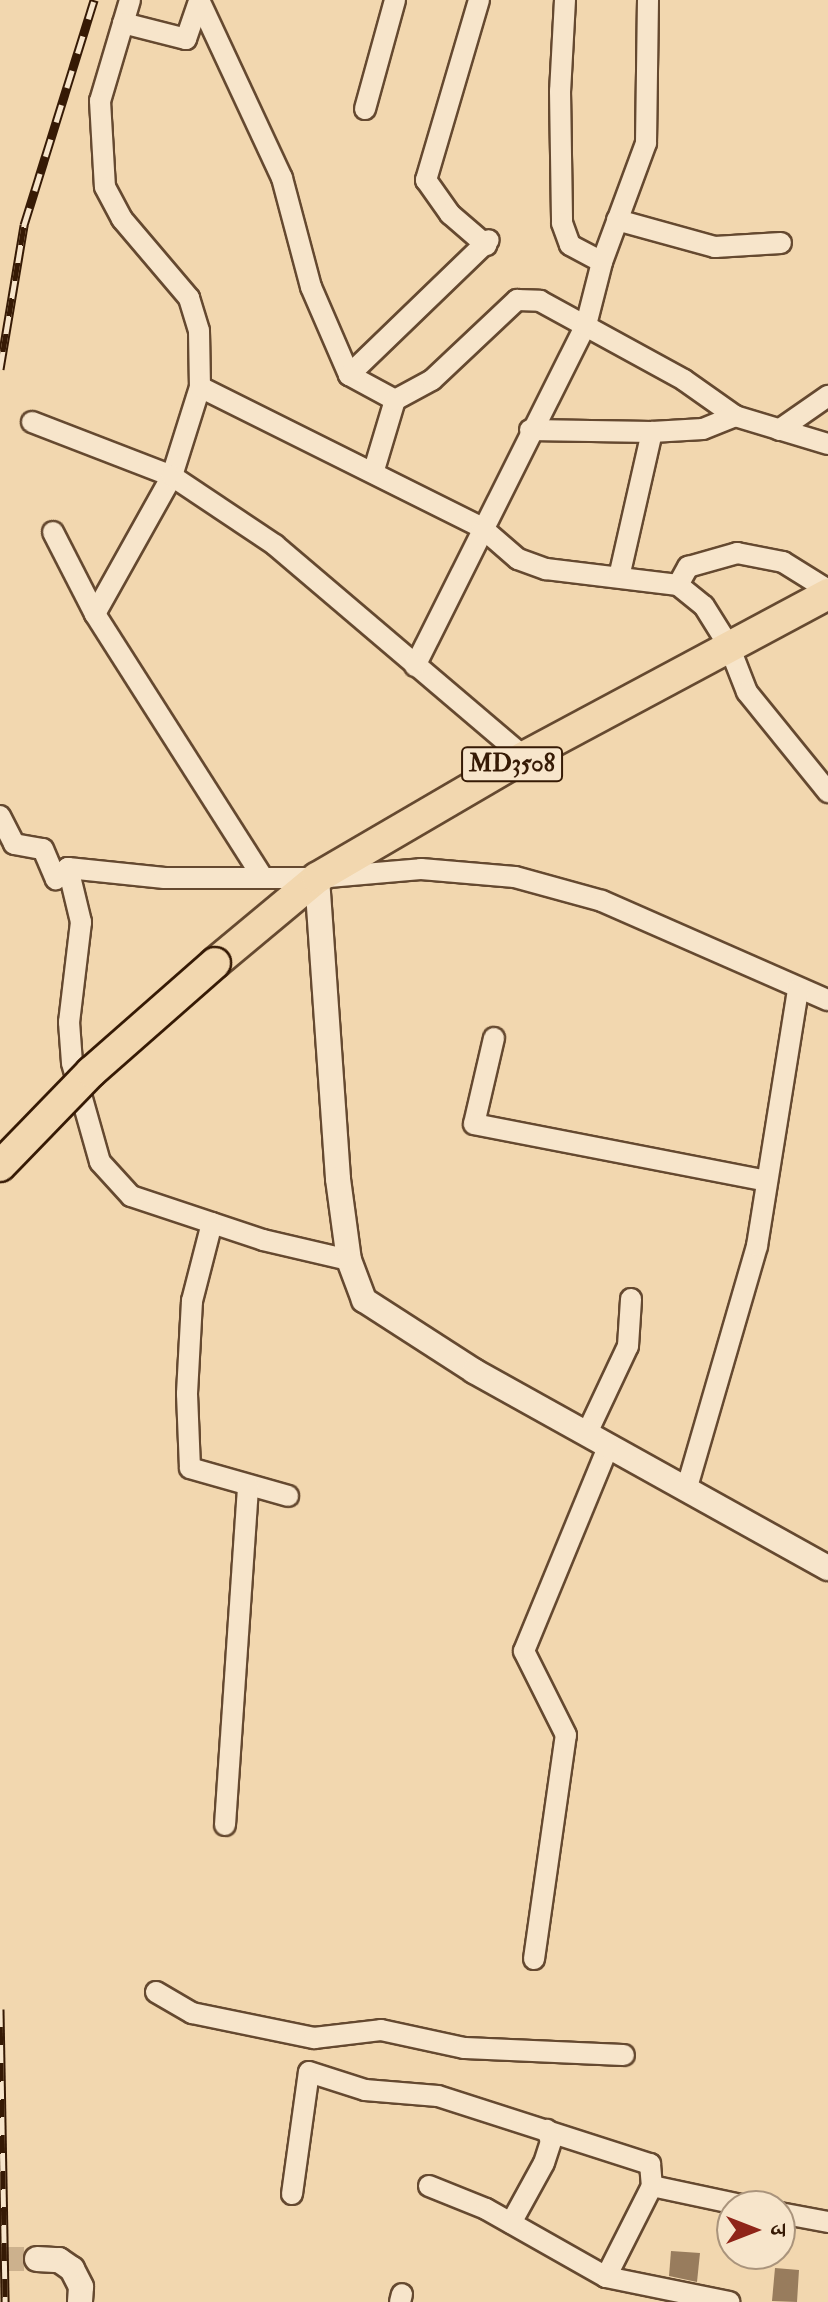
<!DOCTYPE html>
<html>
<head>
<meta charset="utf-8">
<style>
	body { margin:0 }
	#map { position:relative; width:828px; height:2302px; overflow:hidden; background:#f2d7af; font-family:"IM FELL Double Pica","Noto Serif Devanagari",serif }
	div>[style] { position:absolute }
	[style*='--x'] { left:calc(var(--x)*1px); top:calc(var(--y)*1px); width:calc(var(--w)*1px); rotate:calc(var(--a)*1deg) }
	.building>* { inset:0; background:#987c5d }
	.tertiary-tunnel>* { height:24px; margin-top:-12px; transform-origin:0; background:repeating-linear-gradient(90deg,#ccb18d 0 24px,transparent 0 36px) }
	.roads { filter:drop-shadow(2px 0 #654930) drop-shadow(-2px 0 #654930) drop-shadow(0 2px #654930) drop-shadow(0 -2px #654930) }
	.minor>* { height:20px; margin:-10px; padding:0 10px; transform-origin:10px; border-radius:10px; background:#f7e5cb }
	.tertiary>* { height:24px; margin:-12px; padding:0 12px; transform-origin:12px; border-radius:12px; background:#f7e5cb }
	.primary>* { height:30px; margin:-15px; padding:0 15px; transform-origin:15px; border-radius:15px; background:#f2d7af }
	.rail>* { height:9px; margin-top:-4.5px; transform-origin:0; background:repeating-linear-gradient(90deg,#f7e5cb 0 18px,#361a05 0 36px); box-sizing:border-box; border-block:2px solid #361a05 }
	.bridges { filter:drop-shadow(2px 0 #361a05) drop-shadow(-2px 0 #361a05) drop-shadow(0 2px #361a05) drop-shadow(0 -2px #361a05) }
	.primary-bridge>* { height:30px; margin:-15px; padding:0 15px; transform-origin:15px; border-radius:15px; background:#f2d7af }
	span { translate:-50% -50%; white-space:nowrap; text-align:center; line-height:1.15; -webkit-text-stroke:8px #f7e5cb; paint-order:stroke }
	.shield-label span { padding:2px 6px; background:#f7e5cb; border:2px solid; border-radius:6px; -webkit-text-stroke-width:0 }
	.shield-label { font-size:24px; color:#361a05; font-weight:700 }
	.north { position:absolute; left:716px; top:2190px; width:80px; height:80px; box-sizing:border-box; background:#f7e5cb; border:2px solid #aa947c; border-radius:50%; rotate:90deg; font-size:22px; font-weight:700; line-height:32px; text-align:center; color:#361a05 }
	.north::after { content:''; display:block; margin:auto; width:28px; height:36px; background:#8f2418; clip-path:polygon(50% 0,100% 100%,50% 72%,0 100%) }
</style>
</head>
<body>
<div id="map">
	<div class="building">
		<i style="clip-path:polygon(671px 2251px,700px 2253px,697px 2282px,669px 2276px)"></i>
		<i style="clip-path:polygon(775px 2268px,799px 2270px,797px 2302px,772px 2301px)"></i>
	</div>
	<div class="tertiary-tunnel">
		<i style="--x:0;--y:2259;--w:37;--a:0"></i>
	</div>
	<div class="roads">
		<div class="minor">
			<i style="--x:130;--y:0;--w:105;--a:106.5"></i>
			<i style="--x:100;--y:101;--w:86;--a:86.7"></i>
			<i style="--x:105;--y:187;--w:36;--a:62"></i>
			<i style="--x:122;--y:219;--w:104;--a:49.7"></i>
			<i style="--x:189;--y:298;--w:34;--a:73"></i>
			<i style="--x:199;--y:331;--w:56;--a:89"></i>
			<i style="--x:200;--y:387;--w:93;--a:107.5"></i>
			<i style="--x:172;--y:476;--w:158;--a:119.2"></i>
			<i style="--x:95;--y:614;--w:309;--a:57.5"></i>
			<i style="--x:199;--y:0;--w:196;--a:65"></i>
			<i style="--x:282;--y:178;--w:113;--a:75.1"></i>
			<i style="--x:311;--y:287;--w:96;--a:66.6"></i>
			<i style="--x:349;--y:375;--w:52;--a:28.5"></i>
			<i style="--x:395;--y:400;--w:73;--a:106.7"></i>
			<i style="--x:479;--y:0;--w:188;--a:106.4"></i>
			<i style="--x:426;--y:180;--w:42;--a:54.8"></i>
			<i style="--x:450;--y:214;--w:48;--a:40.7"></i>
			<i style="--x:565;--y:0;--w:91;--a:93.1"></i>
			<i style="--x:560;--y:91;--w:132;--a:89.1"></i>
			<i style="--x:562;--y:223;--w:23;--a:70"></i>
			<i style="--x:570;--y:245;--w:36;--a:28"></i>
			<i style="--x:123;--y:23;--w:65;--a:14.3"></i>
			<i style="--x:186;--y:39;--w:37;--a:-71"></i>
			<i style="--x:365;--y:109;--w:113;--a:-74.6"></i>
			<i style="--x:617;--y:220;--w:102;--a:15.4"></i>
			<i style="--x:715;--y:247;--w:66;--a:-3.5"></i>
			<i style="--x:349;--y:375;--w:194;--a:-44"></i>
			<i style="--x:200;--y:387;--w:314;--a:26.5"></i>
			<i style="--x:481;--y:527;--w:49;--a:40.9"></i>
			<i style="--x:518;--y:559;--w:30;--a:20"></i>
			<i style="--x:546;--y:569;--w:133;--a:6.9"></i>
			<i style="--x:678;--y:585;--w:33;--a:39"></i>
			<i style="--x:704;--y:606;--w:47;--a:58"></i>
			<i style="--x:729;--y:646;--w:49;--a:68.6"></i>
			<i style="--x:747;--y:692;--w:129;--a:51"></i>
			<i style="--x:395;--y:400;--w:42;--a:-28.4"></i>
			<i style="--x:432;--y:380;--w:117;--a:-43.3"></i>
			<i style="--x:517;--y:300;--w:23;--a:2"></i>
			<i style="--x:540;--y:301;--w:164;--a:28.7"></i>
			<i style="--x:684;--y:380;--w:62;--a:35.2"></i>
			<i style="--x:735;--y:416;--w:97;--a:16.8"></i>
			<i style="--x:32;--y:422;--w:150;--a:21.1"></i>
			<i style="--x:172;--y:476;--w:124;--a:33.8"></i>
			<i style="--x:275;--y:545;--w:327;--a:40.4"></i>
			<i style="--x:530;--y:430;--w:122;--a:0.9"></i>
			<i style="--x:652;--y:432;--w:51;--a:-3.4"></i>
			<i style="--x:703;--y:429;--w:35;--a:-22"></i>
			<i style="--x:779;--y:430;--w:60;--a:-34.8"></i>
			<i style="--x:53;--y:532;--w:92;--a:62.9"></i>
			<i style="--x:619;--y:577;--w:149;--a:-77.2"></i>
			<i style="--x:678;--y:585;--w:21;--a:-61"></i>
			<i style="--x:688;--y:567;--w:51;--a:-15.9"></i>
			<i style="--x:737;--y:553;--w:47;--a:11.1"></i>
			<i style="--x:783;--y:562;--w:53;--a:31.9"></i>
			<i style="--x:415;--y:666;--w:381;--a:-63.4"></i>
			<i style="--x:586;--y:325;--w:65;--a:-75.7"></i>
			<i style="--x:602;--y:262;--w:127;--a:-69.7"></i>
			<i style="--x:646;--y:143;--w:143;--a:-89.2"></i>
			<i style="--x:0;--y:816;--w:31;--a:63"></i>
			<i style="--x:14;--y:844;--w:29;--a:10"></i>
			<i style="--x:43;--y:849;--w:33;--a:67"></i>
			<i style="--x:56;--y:879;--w:16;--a:-43"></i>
			<i style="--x:68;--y:868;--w:97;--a:5.9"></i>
			<i style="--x:164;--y:878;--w:153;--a:0"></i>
			<i style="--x:317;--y:878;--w:104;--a:-4.9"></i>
			<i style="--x:421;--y:869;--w:94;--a:4.9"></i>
			<i style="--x:515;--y:877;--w:90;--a:15.4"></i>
			<i style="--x:602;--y:901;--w:247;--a:23.7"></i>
			<i style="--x:68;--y:868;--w:56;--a:76.5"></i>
			<i style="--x:81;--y:922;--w:101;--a:96.8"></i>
			<i style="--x:69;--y:1022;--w:41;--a:85.8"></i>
			<i style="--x:72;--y:1063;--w:103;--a:74.2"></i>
			<i style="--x:100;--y:1162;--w:46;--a:47.6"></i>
			<i style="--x:131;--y:1196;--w:139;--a:18.4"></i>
			<i style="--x:263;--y:1240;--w:88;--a:13.1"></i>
			<i style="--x:494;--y:1038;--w:88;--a:103.1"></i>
			<i style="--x:474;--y:1124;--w:298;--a:11"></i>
			<i style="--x:212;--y:1223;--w:81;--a:104.4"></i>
			<i style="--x:192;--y:1301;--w:93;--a:93.1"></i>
			<i style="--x:187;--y:1394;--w:74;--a:87.7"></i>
			<i style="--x:190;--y:1468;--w:102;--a:15.9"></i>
			<i style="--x:587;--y:1433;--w:96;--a:-64.8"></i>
			<i style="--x:628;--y:1346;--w:47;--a:-86.3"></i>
			<i style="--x:687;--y:1487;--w:251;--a:-73.8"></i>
			<i style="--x:757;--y:1246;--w:260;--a:-80.9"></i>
			<i style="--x:225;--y:1825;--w:340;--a:-86.1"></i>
			<i style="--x:534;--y:1959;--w:226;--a:-81.9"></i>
			<i style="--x:566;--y:1735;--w:94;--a:-116.6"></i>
			<i style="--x:524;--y:1651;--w:223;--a:-67.6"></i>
			<i style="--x:156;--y:1992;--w:42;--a:30.3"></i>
			<i style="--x:192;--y:2013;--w:125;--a:11.6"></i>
			<i style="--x:314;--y:2038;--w:67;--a:-6.8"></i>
			<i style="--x:381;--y:2030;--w:85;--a:12.2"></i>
			<i style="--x:464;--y:2048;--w:160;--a:2.5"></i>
			<i style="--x:429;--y:2186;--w:61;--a:22"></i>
			<i style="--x:486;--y:2209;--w:138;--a:29.5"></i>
			<i style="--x:652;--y:2186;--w:96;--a:12"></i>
			<i style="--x:292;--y:2194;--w:123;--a:-82.1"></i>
			<i style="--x:309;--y:2072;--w:59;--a:17.8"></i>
			<i style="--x:365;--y:2090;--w:73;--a:4.7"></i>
			<i style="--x:438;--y:2096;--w:223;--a:17.8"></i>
			<i style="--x:650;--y:2164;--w:22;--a:85"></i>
			<i style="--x:652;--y:2186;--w:102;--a:116.8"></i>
			<i style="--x:606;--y:2277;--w:126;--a:11.5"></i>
			<i style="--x:780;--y:2213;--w:49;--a:10.6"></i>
			<i style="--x:511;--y:2223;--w:68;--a:-61.2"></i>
			<i style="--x:544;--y:2163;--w:23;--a:-72"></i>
			<i style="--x:551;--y:2141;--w:12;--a:-110"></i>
			<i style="--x:400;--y:2302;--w:8;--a:-76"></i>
		</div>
		<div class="tertiary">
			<i style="--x:317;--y:878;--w:302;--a:86"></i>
			<i style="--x:338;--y:1179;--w:82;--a:82.3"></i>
			<i style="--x:349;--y:1260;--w:43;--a:69.4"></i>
			<i style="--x:364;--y:1300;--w:131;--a:32.8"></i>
			<i style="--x:474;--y:1371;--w:405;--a:29.1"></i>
			<i style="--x:37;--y:2259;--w:22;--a:3"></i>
			<i style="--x:59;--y:2260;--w:16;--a:35"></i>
			<i style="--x:72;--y:2269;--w:20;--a:63"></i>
			<i style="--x:81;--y:2287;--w:15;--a:94"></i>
		</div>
		<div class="primary">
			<i style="--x:215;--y:963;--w:133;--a:-39.8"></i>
			<i style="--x:317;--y:878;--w:240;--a:-30.3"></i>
			<i style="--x:524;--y:757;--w:345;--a:-28.2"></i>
		</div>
	</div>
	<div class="rail">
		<i style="--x:0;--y:369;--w:146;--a:-80.5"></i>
		<i style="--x:24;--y:225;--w:236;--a:-72.7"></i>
		<i style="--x:0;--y:2009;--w:293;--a:89"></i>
	</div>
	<div class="bridges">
		<div class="primary-bridge">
			<i style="--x:0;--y:1166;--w:131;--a:-45.9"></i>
			<i style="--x:91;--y:1072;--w:165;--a:-41.3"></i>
		</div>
	</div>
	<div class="shield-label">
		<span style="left:512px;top:764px">MD3508</span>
	</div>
	<div class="north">उ</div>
</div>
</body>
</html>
